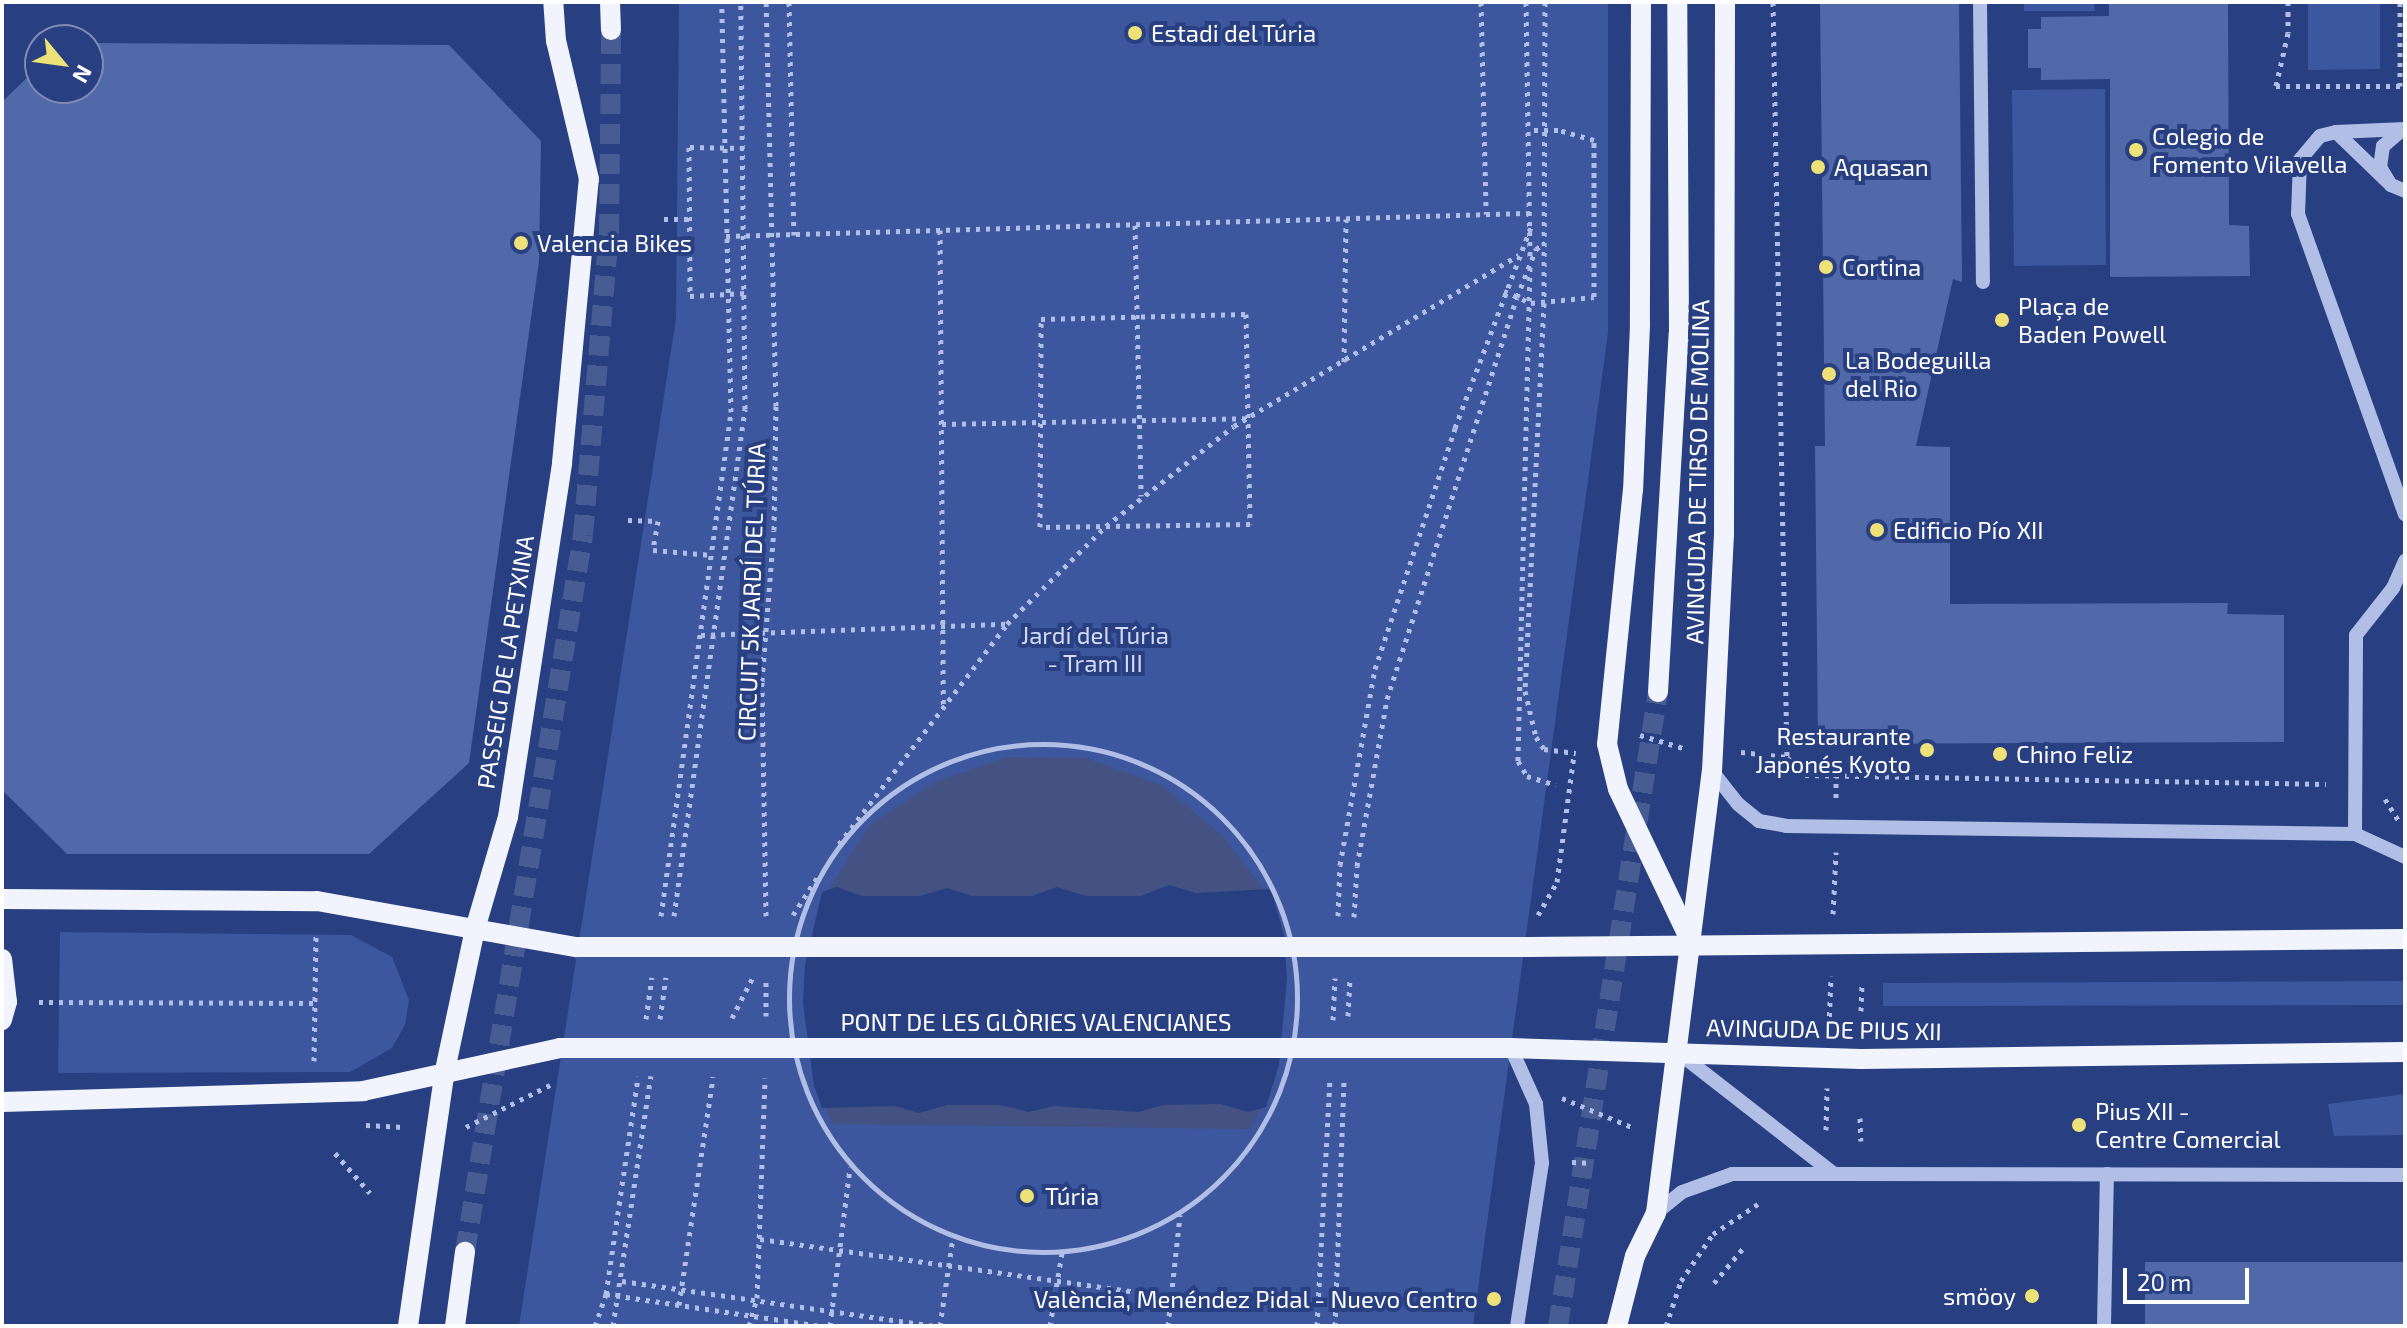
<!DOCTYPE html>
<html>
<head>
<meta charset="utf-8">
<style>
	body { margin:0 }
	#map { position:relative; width:2407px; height:1328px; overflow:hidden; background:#283f81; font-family:"Exo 2",sans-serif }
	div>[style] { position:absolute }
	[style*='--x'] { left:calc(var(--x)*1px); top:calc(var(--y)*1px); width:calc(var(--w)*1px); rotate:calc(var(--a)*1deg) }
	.green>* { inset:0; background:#3d579e }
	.water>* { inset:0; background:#435283 }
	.pier>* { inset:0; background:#283f81 }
	.building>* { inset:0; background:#5168a9 }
	.major-tunnel>* { height:20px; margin-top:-10px; transform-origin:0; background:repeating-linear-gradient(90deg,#485c94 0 20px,transparent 0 30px) }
	.path>* { height:5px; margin-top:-2.5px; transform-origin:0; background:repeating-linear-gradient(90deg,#b1bfe6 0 4px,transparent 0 10px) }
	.path>.ring { margin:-2.5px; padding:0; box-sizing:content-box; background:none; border:5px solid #b1bfe6; border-radius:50% }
	.minor>* { height:14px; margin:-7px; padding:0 7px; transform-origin:7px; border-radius:7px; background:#b1bfe6 }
	.major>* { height:20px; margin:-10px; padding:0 10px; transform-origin:10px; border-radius:10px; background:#f1f4fd }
	.dots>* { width:22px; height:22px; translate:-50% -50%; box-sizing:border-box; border:4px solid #283f81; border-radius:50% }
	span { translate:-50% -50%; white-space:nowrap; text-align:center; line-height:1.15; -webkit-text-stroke:8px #283f81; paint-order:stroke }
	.poi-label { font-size:24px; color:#fff }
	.left { translate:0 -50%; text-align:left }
	.right { translate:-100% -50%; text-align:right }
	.street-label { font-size:24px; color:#fff }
	.park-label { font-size:24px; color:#d4dcf5 }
	.frame { position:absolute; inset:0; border:4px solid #fff; pointer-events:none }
	.north { position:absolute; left:24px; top:24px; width:80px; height:80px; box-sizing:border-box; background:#283f81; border:2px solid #7e8cb3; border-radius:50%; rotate:119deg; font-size:22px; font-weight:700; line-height:32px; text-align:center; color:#fff }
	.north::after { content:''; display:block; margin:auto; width:28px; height:36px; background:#ede177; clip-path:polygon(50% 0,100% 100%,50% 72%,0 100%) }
	.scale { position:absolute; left:2123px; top:1268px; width:126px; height:36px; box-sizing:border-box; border:4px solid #fff; border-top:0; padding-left:10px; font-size:24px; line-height:28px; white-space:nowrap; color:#fff; -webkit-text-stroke:6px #283f81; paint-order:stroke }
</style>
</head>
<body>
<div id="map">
	<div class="green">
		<i style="clip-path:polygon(679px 2px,1608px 2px,1608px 333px,1473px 1326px,519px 1326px,676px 319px)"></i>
		<i style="clip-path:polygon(2024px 2px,2094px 2px,2095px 11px,2024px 11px)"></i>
		<i style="clip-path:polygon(2308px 2px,2380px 2px,2380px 69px,2308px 70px)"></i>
		<i style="clip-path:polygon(2105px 89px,2106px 265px,2014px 266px,2012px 90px)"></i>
		<i style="clip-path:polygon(60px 932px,351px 935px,392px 957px,409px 1000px,405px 1025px,392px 1048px,350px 1072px,58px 1073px)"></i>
		<i style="clip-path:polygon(2405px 981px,2405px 1005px,1883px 1006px,1883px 983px)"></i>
		<i style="clip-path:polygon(2405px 1094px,2405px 1135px,2334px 1136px,2328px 1104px)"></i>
	</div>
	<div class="water">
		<i style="clip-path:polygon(1007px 757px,1086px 758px,1161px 785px,1222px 835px,1268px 895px,1264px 1102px,1251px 1129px,832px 1124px,818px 1085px,825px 895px,870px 825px,935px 782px)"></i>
	</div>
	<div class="pier">
		<i style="clip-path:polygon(1169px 885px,1196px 893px,1269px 889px,1272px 893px,1284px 935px,1287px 979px,1279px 1065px,1266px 1107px,1248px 1112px,1221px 1104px,1163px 1105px,1138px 1112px,1054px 1106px,1029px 1112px,1000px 1105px,947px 1105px,919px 1113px,894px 1106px,822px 1108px,814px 1086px,803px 1003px,805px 965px,822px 892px,837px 887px,862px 896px,920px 896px,947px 888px,972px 896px,1032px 896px,1057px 887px,1086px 896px,1141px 896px)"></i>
	</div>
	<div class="building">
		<i style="clip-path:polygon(1820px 2px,1959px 2px,1962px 282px,1953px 279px,1916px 446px,1950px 447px,1950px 604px,2228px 603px,2227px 614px,2284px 615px,2284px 742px,1818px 744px,1815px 446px,1825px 446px)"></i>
		<i style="clip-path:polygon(2109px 2px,2228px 2px,2229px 225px,2249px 226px,2250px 276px,2110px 277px,2110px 79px,2041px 80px,2041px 68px,2028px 68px,2028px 29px,2041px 29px,2041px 17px,2109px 16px)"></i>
		<i style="clip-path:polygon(88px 43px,449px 45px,541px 141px,539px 261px,469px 763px,369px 854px,67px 854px,2px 790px,2px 102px,40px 65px,40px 88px,88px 88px)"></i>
		<i style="clip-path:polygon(2145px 1262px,2405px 1262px,2405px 1326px,2145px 1326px)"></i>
	</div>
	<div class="major-tunnel">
		<i style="--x:465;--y:1252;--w:727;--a:-80.65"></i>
		<i style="--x:583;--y:535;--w:302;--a:-85.1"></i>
		<i style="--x:609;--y:234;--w:204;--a:-89.4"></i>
		<i style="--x:1558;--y:1326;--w:642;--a:-81.04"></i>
	</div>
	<div class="path">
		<i style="--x:789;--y:2;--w:233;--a:88.8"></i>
		<i style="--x:1481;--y:2;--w:212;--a:88.6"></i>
		<i style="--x:1526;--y:2;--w:255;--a:89.1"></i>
		<i style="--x:1545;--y:2;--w:301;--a:90.2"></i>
		<i style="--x:1544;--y:303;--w:388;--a:92.8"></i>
		<i style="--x:1525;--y:691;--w:47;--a:76.6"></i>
		<i style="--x:1536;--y:737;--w:14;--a:56"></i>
		<i style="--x:1544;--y:749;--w:32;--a:7"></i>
		<i style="--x:1773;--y:2;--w:755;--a:88.94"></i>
		<i style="--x:2288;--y:2;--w:31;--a:90"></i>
		<i style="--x:2288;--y:33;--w:54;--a:102.8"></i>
		<i style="--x:2276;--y:86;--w:129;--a:0"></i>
		<i style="--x:2400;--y:86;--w:84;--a:-90"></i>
		<i style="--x:744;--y:148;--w:55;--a:-179"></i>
		<i style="--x:689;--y:147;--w:149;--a:89.6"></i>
		<i style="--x:690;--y:296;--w:56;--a:-3.1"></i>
		<i style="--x:664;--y:219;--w:25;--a:0"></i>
		<i style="--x:1135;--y:225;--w:271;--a:88.7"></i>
		<i style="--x:940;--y:230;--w:475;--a:89.6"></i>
		<i style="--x:726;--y:236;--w:805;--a:-1.64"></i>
		<i style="--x:1530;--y:267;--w:494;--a:91.4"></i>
		<i style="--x:1518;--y:761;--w:17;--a:59"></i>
		<i style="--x:1527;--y:776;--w:30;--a:17"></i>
		<i style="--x:1504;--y:291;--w:30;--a:24"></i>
		<i style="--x:1531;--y:303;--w:63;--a:-5.4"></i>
		<i style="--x:1594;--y:297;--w:157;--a:-90"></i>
		<i style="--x:1594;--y:140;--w:37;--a:-164"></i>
		<i style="--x:1558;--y:130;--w:27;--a:180"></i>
		<i style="--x:1246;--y:314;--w:210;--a:88.9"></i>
		<i style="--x:1250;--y:524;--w:210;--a:179.2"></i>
		<i style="--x:1040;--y:527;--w:208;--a:-89.7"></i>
		<i style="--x:1041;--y:319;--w:205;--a:-1.4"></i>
		<i style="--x:1344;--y:362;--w:143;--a:-89.2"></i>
		<i style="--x:942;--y:424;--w:305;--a:-1.1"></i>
		<i style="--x:628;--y:520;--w:30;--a:2"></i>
		<i style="--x:658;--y:521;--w:29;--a:100"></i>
		<i style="--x:653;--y:550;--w:59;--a:4.8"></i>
		<i style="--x:701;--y:635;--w:305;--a:-2.1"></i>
		<i style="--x:1640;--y:735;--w:45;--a:16.8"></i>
		<i class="ring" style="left:789px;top:744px;width:503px;height:503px"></i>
		<i style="--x:1741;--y:752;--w:46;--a:6.2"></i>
		<i style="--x:1787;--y:757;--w:25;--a:45"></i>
		<i style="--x:1805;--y:775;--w:521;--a:0.99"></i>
		<i style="--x:1836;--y:774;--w:24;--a:90"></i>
		<i style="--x:2385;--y:799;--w:26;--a:58"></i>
		<i style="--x:839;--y:844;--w:277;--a:-52.6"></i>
		<i style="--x:1007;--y:624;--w:139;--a:-44.7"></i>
		<i style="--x:1106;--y:526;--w:162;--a:-38"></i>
		<i style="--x:1234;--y:426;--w:332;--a:-31"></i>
		<i style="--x:1833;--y:914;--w:62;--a:-87.2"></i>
		<i style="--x:793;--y:915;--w:46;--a:-57.3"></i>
		<i style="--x:1538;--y:915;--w:38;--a:-60"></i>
		<i style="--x:1557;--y:882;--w:129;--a:-82.4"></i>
		<i style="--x:661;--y:916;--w:509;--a:-82.09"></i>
		<i style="--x:731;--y:412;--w:410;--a:-91.3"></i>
		<i style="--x:674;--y:916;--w:512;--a:-82.03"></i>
		<i style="--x:745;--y:409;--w:407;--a:-90.6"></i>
		<i style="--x:766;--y:916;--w:235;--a:-91"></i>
		<i style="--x:762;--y:681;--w:151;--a:-85.5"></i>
		<i style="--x:774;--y:530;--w:124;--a:-89.1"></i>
		<i style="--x:776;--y:406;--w:404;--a:-91.4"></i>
		<i style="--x:1338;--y:916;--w:51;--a:-87.8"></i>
		<i style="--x:1340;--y:865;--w:199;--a:-79.9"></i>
		<i style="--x:1375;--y:669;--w:254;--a:-71.6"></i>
		<i style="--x:1455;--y:428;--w:215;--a:-69.3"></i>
		<i style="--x:1354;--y:917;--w:51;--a:-86.6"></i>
		<i style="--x:1357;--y:866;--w:170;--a:-79.8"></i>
		<i style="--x:1387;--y:699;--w:422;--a:-72.1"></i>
		<i style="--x:1517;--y:297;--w:52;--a:-68.4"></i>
		<i style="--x:1536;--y:249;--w:11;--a:-34"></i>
		<i style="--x:39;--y:1002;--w:276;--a:0.2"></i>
		<i style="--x:1861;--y:1011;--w:26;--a:-88"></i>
		<i style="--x:766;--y:1016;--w:38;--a:-90"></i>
		<i style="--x:1348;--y:1016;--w:38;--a:-87"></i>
		<i style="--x:732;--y:1018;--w:46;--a:-62.9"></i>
		<i style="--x:646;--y:1019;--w:42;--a:-81.9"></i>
		<i style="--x:660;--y:1019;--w:42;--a:-81.9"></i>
		<i style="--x:1333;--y:1020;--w:42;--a:-87.3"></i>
		<i style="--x:1829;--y:1026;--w:50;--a:-87.7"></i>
		<i style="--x:314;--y:1061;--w:127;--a:-89.1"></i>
		<i style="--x:1562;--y:1098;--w:78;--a:22.6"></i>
		<i style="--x:1860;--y:1118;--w:23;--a:88"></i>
		<i style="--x:366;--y:1125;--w:38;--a:3"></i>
		<i style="--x:466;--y:1127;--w:94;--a:-26.6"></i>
		<i style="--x:1826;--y:1130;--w:42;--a:-88.6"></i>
		<i style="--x:335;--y:1153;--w:53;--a:48.8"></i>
		<i style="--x:1572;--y:1162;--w:20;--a:3"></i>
		<i style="--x:760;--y:1239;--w:415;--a:8"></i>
		<i style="--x:622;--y:1281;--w:316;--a:8.2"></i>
		<i style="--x:1714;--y:1283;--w:48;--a:-50"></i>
		<i style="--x:606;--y:1294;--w:215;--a:8.5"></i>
		<i style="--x:679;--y:1305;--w:231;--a:-81.5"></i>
		<i style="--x:595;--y:1326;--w:34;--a:-71"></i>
		<i style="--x:606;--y:1294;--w:220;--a:-81.6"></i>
		<i style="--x:613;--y:1326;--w:253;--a:-81.4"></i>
		<i style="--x:749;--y:1326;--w:29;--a:-74"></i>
		<i style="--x:757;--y:1298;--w:220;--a:-87.9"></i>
		<i style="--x:830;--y:1326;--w:160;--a:-82.8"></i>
		<i style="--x:940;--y:1326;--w:90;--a:-81.7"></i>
		<i style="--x:1050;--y:1326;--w:74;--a:-80.7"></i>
		<i style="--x:1168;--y:1326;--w:112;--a:-83.8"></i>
		<i style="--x:1317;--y:1326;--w:249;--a:-87"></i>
		<i style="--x:1335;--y:1326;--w:248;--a:-87.9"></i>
		<i style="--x:1666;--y:1326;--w:47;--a:-71.6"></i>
		<i style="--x:1681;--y:1281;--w:57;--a:-55.8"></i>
		<i style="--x:1713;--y:1234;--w:54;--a:-33.7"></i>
	</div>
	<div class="minor">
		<i style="--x:1980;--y:2;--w:280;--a:89.4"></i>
		<i style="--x:2401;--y:131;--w:23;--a:140"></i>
		<i style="--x:2383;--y:146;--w:21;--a:98"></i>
		<i style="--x:2380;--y:167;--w:21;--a:59"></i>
		<i style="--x:2391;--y:185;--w:15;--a:23"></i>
		<i style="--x:2336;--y:132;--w:16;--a:166"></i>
		<i style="--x:2320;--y:136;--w:31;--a:130"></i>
		<i style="--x:2300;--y:160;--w:54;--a:92.1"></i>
		<i style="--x:2298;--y:214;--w:319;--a:70.4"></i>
		<i style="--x:2391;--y:185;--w:76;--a:-136.1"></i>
		<i style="--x:2336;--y:132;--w:69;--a:-2.5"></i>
		<i style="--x:1712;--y:771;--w:42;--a:51.8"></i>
		<i style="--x:1738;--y:804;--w:27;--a:39"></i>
		<i style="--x:1759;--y:821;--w:27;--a:10"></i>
		<i style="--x:1786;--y:826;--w:569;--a:0.81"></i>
		<i style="--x:2355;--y:834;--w:55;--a:24.7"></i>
		<i style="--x:2355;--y:834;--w:199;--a:-89.7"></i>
		<i style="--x:2356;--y:635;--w:60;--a:-51.8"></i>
		<i style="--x:2393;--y:588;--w:30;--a:-66"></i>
		<i style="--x:1511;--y:1048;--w:61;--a:65.9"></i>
		<i style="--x:1536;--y:1104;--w:59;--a:84.2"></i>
		<i style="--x:1542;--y:1163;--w:165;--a:98.7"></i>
		<i style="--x:1680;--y:1054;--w:195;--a:37.9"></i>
		<i style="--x:1834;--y:1174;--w:571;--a:0.1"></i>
		<i style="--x:1656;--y:1213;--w:33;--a:-39"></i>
		<i style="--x:1682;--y:1192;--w:53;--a:-19.8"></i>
		<i style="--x:1732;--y:1174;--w:102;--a:0"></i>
		<i style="--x:2104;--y:1326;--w:152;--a:-88.9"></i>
	</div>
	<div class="major">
		<i style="--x:610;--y:2;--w:28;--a:88"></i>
		<i style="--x:1641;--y:2;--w:323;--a:90.2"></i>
		<i style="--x:1640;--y:325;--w:164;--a:92.4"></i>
		<i style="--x:1633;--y:489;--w:256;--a:95.8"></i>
		<i style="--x:1607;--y:744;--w:46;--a:76.3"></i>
		<i style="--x:1618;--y:789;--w:170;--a:64.5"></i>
		<i style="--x:1658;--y:692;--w:360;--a:-86.7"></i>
		<i style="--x:1679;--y:333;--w:331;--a:-90.3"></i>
		<i style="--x:2;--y:899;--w:315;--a:0.4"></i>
		<i style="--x:317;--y:901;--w:263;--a:10.1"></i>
		<i style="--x:576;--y:947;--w:951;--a:0"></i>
		<i style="--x:1527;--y:947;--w:878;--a:-0.52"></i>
		<i style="--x:2;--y:959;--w:43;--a:83.4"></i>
		<i style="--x:7;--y:1002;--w:19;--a:106"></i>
		<i style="--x:2;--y:1102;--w:361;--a:-1.7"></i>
		<i style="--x:363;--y:1091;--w:202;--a:-12.3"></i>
		<i style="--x:560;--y:1048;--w:951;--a:0"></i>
		<i style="--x:1511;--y:1048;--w:350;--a:1.8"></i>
		<i style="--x:1861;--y:1059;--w:544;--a:-0.74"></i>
		<i style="--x:408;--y:1326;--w:254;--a:-81.8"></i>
		<i style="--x:444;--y:1075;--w:149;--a:-78"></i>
		<i style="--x:475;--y:929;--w:117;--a:-73.6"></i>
		<i style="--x:508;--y:817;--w:358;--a:-81.3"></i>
		<i style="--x:562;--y:463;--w:285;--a:-84.6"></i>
		<i style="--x:589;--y:179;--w:142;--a:-103.4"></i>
		<i style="--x:556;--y:41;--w:39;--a:-94"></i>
		<i style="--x:455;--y:1326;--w:75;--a:-82.3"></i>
		<i style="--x:1617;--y:1326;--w:72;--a:-75.6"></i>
		<i style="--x:1635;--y:1256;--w:48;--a:-64"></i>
		<i style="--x:1656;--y:1213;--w:446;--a:-82.8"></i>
		<i style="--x:1712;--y:771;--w:237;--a:-87.1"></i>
		<i style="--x:1724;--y:534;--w:532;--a:-89.89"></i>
	</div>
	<div class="dots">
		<i style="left:1135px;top:33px;background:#ede177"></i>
		<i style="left:2136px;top:150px;background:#ede177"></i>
		<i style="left:1818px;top:167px;background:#ede177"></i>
		<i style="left:521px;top:243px;background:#ede177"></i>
		<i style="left:1826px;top:267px;background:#ede177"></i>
		<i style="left:2002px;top:320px;background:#ede177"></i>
		<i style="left:1829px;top:374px;background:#ede177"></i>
		<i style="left:1877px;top:530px;background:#ede177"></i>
		<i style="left:1927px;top:750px;background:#ede177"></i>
		<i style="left:2000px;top:754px;background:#ede177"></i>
		<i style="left:2079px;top:1125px;background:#ede177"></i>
		<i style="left:1027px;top:1196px;background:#ede177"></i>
		<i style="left:2032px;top:1296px;background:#ede177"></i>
		<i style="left:1494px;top:1299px;background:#ede177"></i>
	</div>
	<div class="poi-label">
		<span class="left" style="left:1151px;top:33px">Estadi del Túria</span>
		<span class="left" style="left:2152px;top:150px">Colegio de<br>Fomento Vilavella</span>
		<span class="left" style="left:1834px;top:167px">Aquasan</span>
		<span class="left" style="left:537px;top:243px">Valencia Bikes</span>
		<span class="left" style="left:1842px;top:267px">Cortina</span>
		<span class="left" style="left:2018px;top:320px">Plaça de<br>Baden Powell</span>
		<span class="left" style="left:1845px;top:374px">La Bodeguilla<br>del Rio</span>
		<span class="left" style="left:1893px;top:530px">Edificio Pío XII</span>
		<span class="right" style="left:1911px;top:750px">Restaurante<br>Japonés Kyoto</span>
		<span class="left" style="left:2016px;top:754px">Chino Feliz</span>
		<span class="left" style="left:2095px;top:1125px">Pius XII -<br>Centre Comercial</span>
		<span class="left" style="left:1045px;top:1196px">Túria</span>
		<span class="right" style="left:2016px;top:1296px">smöoy</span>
		<span class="right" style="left:1478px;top:1299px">València, Menéndez Pidal - Nuevo Centro</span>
	</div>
	<div class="street-label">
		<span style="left:1697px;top:472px;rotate:-89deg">AVINGUDA DE TIRSO DE MOLINA</span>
		<span style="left:751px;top:592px;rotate:-88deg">CIRCUIT 5K JARDÍ DEL TÚRIA</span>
		<span style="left:505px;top:662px;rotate:-81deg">PASSEIG DE LA PETXINA</span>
		<span style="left:1036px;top:1022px">PONT DE LES GLÒRIES VALENCIANES</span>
		<span style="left:1824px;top:1029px;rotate:1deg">AVINGUDA DE PIUS XII</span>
	</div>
	<div class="park-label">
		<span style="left:1095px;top:649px">Jardí del Túria<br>- Tram III</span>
	</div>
	<div class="frame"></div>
	<div class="north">N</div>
	<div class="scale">20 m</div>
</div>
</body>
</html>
